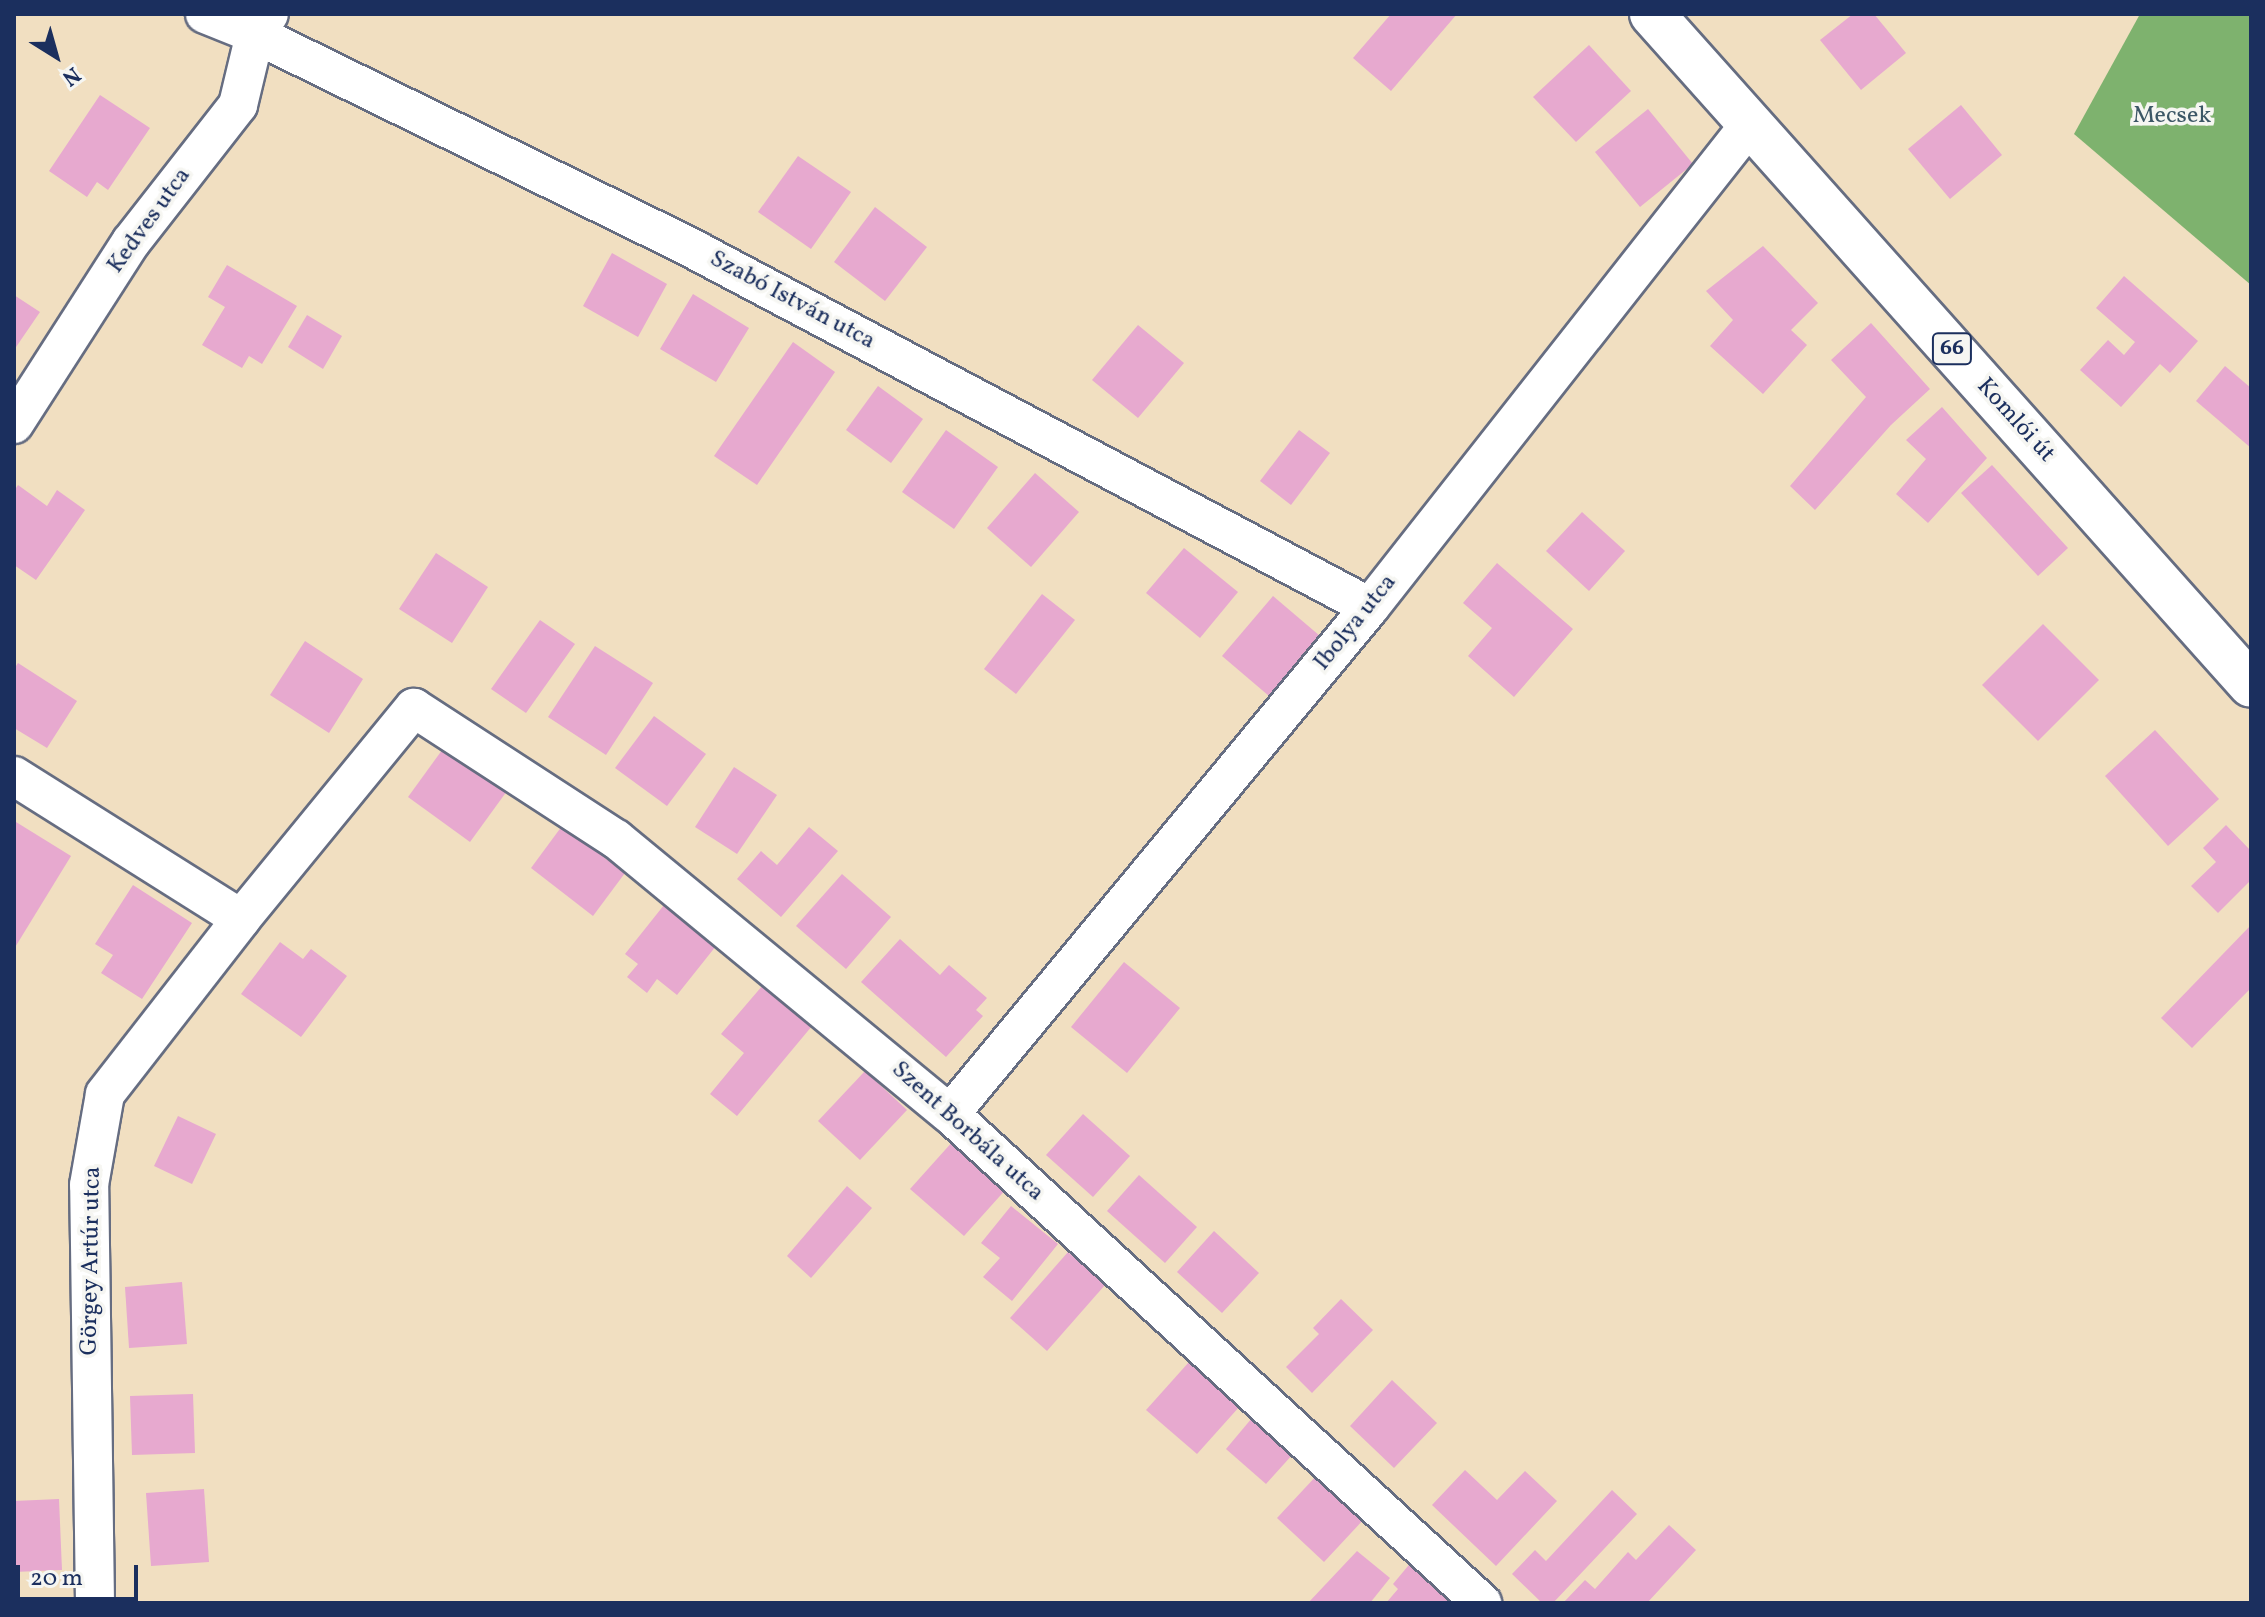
<!DOCTYPE html>
<html>
<head>
<meta charset="utf-8">
<style>
	body { margin:0 }
	#map { position:relative; width:2265px; height:1617px; overflow:hidden; background:#f1dfc1; font-family:Vollkorn,serif }
	div>[style] { position:absolute }
	[style*='--x'] { left:calc(var(--x)*1px); top:calc(var(--y)*1px); width:calc(var(--w)*1px); rotate:calc(var(--a)*1deg) }
	.forest>* { inset:0; background:#7eb26e }
	.building>* { inset:0; background:#e7a9cf }
	.roads { filter:drop-shadow(2px 0 #666d81) drop-shadow(-2px 0 #666d81) drop-shadow(0 2px #666d81) drop-shadow(0 -2px #666d81) }
	.minor>* { height:38px; margin:-19px; padding:0 19px; transform-origin:19px; border-radius:19px; background:#fff }
	.primary>* { height:44px; margin:-22px; padding:0 22px; transform-origin:22px; border-radius:22px; background:#fff }
	span { translate:-50% -50%; white-space:nowrap; text-align:center; line-height:1.15; -webkit-text-stroke:7px #f6f6f2; paint-order:stroke }
	.shield-label span { padding:2px 6px; background:#f6f6f2; border:2px solid; border-radius:6px; -webkit-text-stroke-width:0 }
	.shield-label { font-size:22px; color:#1b2f5e; font-weight:700 }
	.park-label { font-size:24px; color:#3c5766 }
	.street-label { font-size:24px; color:#1b2f5e }
	.frame { position:absolute; inset:0; border:16px solid #1b2f5e; pointer-events:none }
	.north { position:absolute; left:16px; top:16px; width:80px; height:80px; -webkit-text-stroke:6px #f6f6f2; paint-order:stroke; rotate:143deg; font-size:22px; font-weight:700; line-height:32px; text-align:center; color:#1b2f5e }
	.north::after { content:''; display:block; margin:auto; width:28px; height:36px; background:#1b2f5e; clip-path:polygon(50% 0,100% 100%,50% 72%,0 100%) }
	.scale { position:absolute; left:16px; top:1565px; width:122px; height:36px; box-sizing:border-box; border:4px solid #1b2f5e; border-top:0; padding-left:10px; font-size:24px; line-height:28px; white-space:nowrap; color:#1b2f5e; -webkit-text-stroke:6px #f6f6f2; paint-order:stroke }
</style>
</head>
<body>
<div id="map">
	<div class="forest">
		<i style="clip-path:polygon(2140px 14px,2251px 14px,2251px 285px,2074px 134px)"></i>
	</div>
	<div class="building">
		<i style="clip-path:polygon(1391px 14px,1457px 14px,1391px 91px,1353px 58px)"></i>
		<i style="clip-path:polygon(1853px 14px,1874px 14px,1906px 53px,1861px 90px,1820px 40px)"></i>
		<i style="clip-path:polygon(1589px 45px,1631px 91px,1576px 142px,1533px 97px)"></i>
		<i style="clip-path:polygon(100px 95px,150px 128px,108px 190px,97px 182px,87px 197px,49px 171px)"></i>
		<i style="clip-path:polygon(1961px 105px,2002px 155px,1950px 199px,1908px 149px)"></i>
		<i style="clip-path:polygon(1648px 109px,1693px 164px,1640px 207px,1595px 152px)"></i>
		<i style="clip-path:polygon(798px 156px,851px 192px,811px 249px,758px 212px)"></i>
		<i style="clip-path:polygon(875px 207px,927px 247px,885px 301px,834px 262px)"></i>
		<i style="clip-path:polygon(1763px 246px,1818px 303px,1791px 330px,1807px 345px,1763px 394px,1710px 346px,1733px 320px,1706px 291px)"></i>
		<i style="clip-path:polygon(612px 253px,667px 284px,638px 337px,583px 306px)"></i>
		<i style="clip-path:polygon(227px 265px,297px 306px,262px 364px,249px 356px,242px 368px,202px 345px,225px 307px,208px 297px)"></i>
		<i style="clip-path:polygon(2124px 276px,2198px 341px,2170px 373px,2160px 364px,2121px 407px,2080px 370px,2108px 340px,2124px 355px,2135px 342px,2096px 308px)"></i>
		<i style="clip-path:polygon(693px 294px,749px 328px,716px 382px,660px 349px)"></i>
		<i style="clip-path:polygon(14px 295px,40px 312px,14px 350px)"></i>
		<i style="clip-path:polygon(307px 315px,342px 336px,323px 369px,288px 347px)"></i>
		<i style="clip-path:polygon(1871px 323px,1930px 389px,1891px 425px,1815px 510px,1790px 486px,1866px 397px,1831px 360px)"></i>
		<i style="clip-path:polygon(1138px 325px,1184px 363px,1138px 418px,1092px 380px)"></i>
		<i style="clip-path:polygon(793px 342px,835px 372px,757px 485px,714px 456px)"></i>
		<i style="clip-path:polygon(2225px 366px,2251px 388px,2251px 448px,2196px 401px)"></i>
		<i style="clip-path:polygon(878px 386px,923px 419px,891px 463px,846px 430px)"></i>
		<i style="clip-path:polygon(1942px 407px,1987px 458px,1928px 523px,1896px 494px,1926px 459px,1906px 440px)"></i>
		<i style="clip-path:polygon(946px 430px,998px 467px,954px 529px,902px 492px)"></i>
		<i style="clip-path:polygon(1299px 430px,1330px 453px,1291px 505px,1260px 481px)"></i>
		<i style="clip-path:polygon(1992px 465px,2068px 548px,2038px 576px,1961px 493px)"></i>
		<i style="clip-path:polygon(1035px 473px,1079px 512px,1031px 567px,987px 528px)"></i>
		<i style="clip-path:polygon(18px 485px,47px 506px,57px 490px,85px 510px,36px 580px,14px 565px,14px 491px)"></i>
		<i style="clip-path:polygon(1582px 512px,1625px 551px,1589px 591px,1546px 551px)"></i>
		<i style="clip-path:polygon(1184px 548px,1238px 592px,1200px 638px,1146px 593px)"></i>
		<i style="clip-path:polygon(436px 553px,488px 587px,452px 643px,399px 609px)"></i>
		<i style="clip-path:polygon(1497px 563px,1573px 629px,1514px 697px,1468px 656px,1492px 628px,1463px 603px)"></i>
		<i style="clip-path:polygon(1042px 594px,1075px 620px,1016px 694px,984px 669px)"></i>
		<i style="clip-path:polygon(1273px 596px,1320px 636px,1269px 696px,1222px 656px)"></i>
		<i style="clip-path:polygon(540px 620px,575px 644px,526px 713px,491px 689px)"></i>
		<i style="clip-path:polygon(2043px 624px,2099px 680px,2038px 741px,1982px 685px)"></i>
		<i style="clip-path:polygon(305px 641px,363px 679px,329px 733px,270px 695px)"></i>
		<i style="clip-path:polygon(595px 646px,653px 683px,606px 755px,548px 717px)"></i>
		<i style="clip-path:polygon(18px 663px,77px 701px,47px 748px,14px 728px,14px 669px)"></i>
		<i style="clip-path:polygon(654px 716px,706px 754px,667px 806px,615px 768px)"></i>
		<i style="clip-path:polygon(2155px 730px,2219px 799px,2168px 846px,2105px 776px)"></i>
		<i style="clip-path:polygon(445px 746px,507px 791px,470px 842px,408px 797px)"></i>
		<i style="clip-path:polygon(734px 767px,777px 795px,737px 854px,695px 827px)"></i>
		<i style="clip-path:polygon(16px 822px,71px 856px,14px 949px,14px 825px)"></i>
		<i style="clip-path:polygon(2226px 825px,2251px 851px,2251px 880px,2218px 913px,2191px 886px,2216px 862px,2203px 848px)"></i>
		<i style="clip-path:polygon(562px 826px,625px 873px,593px 916px,531px 868px)"></i>
		<i style="clip-path:polygon(809px 827px,838px 851px,781px 917px,737px 879px,761px 851px,777px 865px)"></i>
		<i style="clip-path:polygon(842px 874px,891px 917px,846px 969px,796px 926px)"></i>
		<i style="clip-path:polygon(133px 885px,192px 923px,142px 999px,101px 973px,113px 955px,95px 944px)"></i>
		<i style="clip-path:polygon(664px 905px,716px 946px,677px 995px,657px 979px,647px 993px,627px 977px,638px 964px,625px 954px)"></i>
		<i style="clip-path:polygon(2251px 925px,2251px 988px,2192px 1048px,2161px 1018px)"></i>
		<i style="clip-path:polygon(900px 939px,940px 975px,949px 965px,987px 998px,976px 1010px,983px 1016px,946px 1057px,861px 982px)"></i>
		<i style="clip-path:polygon(280px 942px,303px 959px,311px 949px,347px 976px,301px 1037px,241px 994px)"></i>
		<i style="clip-path:polygon(1124px 962px,1180px 1008px,1127px 1073px,1071px 1027px)"></i>
		<i style="clip-path:polygon(763px 985px,812px 1026px,737px 1116px,710px 1094px,744px 1053px,721px 1034px)"></i>
		<i style="clip-path:polygon(865px 1071px,907px 1110px,860px 1160px,818px 1121px)"></i>
		<i style="clip-path:polygon(1083px 1114px,1130px 1156px,1093px 1197px,1046px 1155px)"></i>
		<i style="clip-path:polygon(178px 1116px,216px 1134px,192px 1184px,154px 1166px)"></i>
		<i style="clip-path:polygon(954px 1140px,1008px 1187px,964px 1236px,910px 1189px)"></i>
		<i style="clip-path:polygon(1139px 1175px,1197px 1227px,1165px 1263px,1107px 1211px)"></i>
		<i style="clip-path:polygon(847px 1186px,872px 1208px,811px 1278px,787px 1256px)"></i>
		<i style="clip-path:polygon(1011px 1206px,1058px 1244px,1012px 1301px,983px 1277px,1000px 1258px,981px 1243px)"></i>
		<i style="clip-path:polygon(1214px 1231px,1259px 1273px,1222px 1313px,1177px 1272px)"></i>
		<i style="clip-path:polygon(1068px 1252px,1105px 1285px,1047px 1351px,1010px 1318px)"></i>
		<i style="clip-path:polygon(182px 1282px,187px 1344px,129px 1348px,125px 1287px)"></i>
		<i style="clip-path:polygon(1341px 1299px,1373px 1330px,1312px 1393px,1286px 1367px,1319px 1334px,1313px 1328px)"></i>
		<i style="clip-path:polygon(1189px 1362px,1240px 1406px,1197px 1454px,1146px 1410px)"></i>
		<i style="clip-path:polygon(1392px 1380px,1437px 1423px,1394px 1468px,1350px 1426px)"></i>
		<i style="clip-path:polygon(193px 1394px,195px 1453px,132px 1455px,130px 1396px)"></i>
		<i style="clip-path:polygon(1252px 1418px,1293px 1454px,1266px 1484px,1226px 1449px)"></i>
		<i style="clip-path:polygon(1465px 1470px,1497px 1500px,1525px 1471px,1557px 1501px,1496px 1566px,1432px 1505px)"></i>
		<i style="clip-path:polygon(1318px 1474px,1365px 1518px,1324px 1562px,1277px 1518px)"></i>
		<i style="clip-path:polygon(204px 1489px,209px 1562px,151px 1566px,146px 1493px)"></i>
		<i style="clip-path:polygon(1612px 1490px,1637px 1514px,1553px 1603px,1542px 1603px,1512px 1574px,1535px 1550px,1546px 1561px)"></i>
		<i style="clip-path:polygon(59px 1499px,62px 1570px,14px 1572px,14px 1501px)"></i>
		<i style="clip-path:polygon(1669px 1525px,1696px 1550px,1647px 1603px,1563px 1603px,1585px 1580px,1595px 1589px,1628px 1552px,1636px 1560px)"></i>
		<i style="clip-path:polygon(1357px 1551px,1390px 1578px,1370px 1603px,1308px 1603px)"></i>
		<i style="clip-path:polygon(1413px 1560px,1455px 1596px,1449px 1603px,1386px 1603px,1398px 1589px,1393px 1584px)"></i>
	</div>
	<div class="roads">
		<div class="minor">
			<i style="--x:205;--y:14;--w:54;--a:21.8"></i>
			<i style="--x:255;--y:34;--w:492;--a:26.1"></i>
			<i style="--x:697;--y:251;--w:761;--a:27.88"></i>
			<i style="--x:14;--y:424;--w:216;--a:-57.3"></i>
			<i style="--x:131;--y:242;--w:174;--a:-52"></i>
			<i style="--x:238;--y:105;--w:73;--a:-76.5"></i>
			<i style="--x:255;--y:34;--w:24;--a:-55"></i>
			<i style="--x:14;--y:776;--w:268;--a:32.2"></i>
			<i style="--x:950;--y:1114;--w:658;--a:-50.36"></i>
			<i style="--x:1370;--y:607;--w:615;--a:-51.81"></i>
			<i style="--x:95;--y:1603;--w:418;--a:-90.8"></i>
			<i style="--x:89;--y:1185;--w:92;--a:-80"></i>
			<i style="--x:105;--y:1094;--w:222;--a:-52.1"></i>
			<i style="--x:241;--y:919;--w:273;--a:-50.7"></i>
			<i style="--x:414;--y:708;--w:241;--a:33"></i>
			<i style="--x:616;--y:839;--w:433;--a:39.5"></i>
			<i style="--x:950;--y:1114;--w:723;--a:42.59"></i>
		</div>
		<div class="primary">
			<i style="--x:1652;--y:14;--w:899;--a:48.24"></i>
		</div>
	</div>
	<div class="shield-label">
		<span style="left:1952px;top:349px">66</span>
	</div>
	<div class="park-label">
		<span style="left:2172px;top:117px">Mecsek</span>
	</div>
	<div class="street-label">
		<span style="left:150px;top:221px;rotate:-54deg">Kedves utca</span>
		<span style="left:792px;top:301px;rotate:28deg">Szabó István utca</span>
		<span style="left:2015px;top:421px;rotate:48deg">Komlói út</span>
		<span style="left:1356px;top:623px;rotate:-51deg">Ibolya utca</span>
		<span style="left:967px;top:1132px;rotate:42deg">Szent Borbála utca</span>
		<span style="left:92px;top:1261px;rotate:-89deg">Görgey Artúr utca</span>
	</div>
	<div class="frame"></div>
	<div class="north">N</div>
	<div class="scale">20 m</div>
</div>
</body>
</html>
